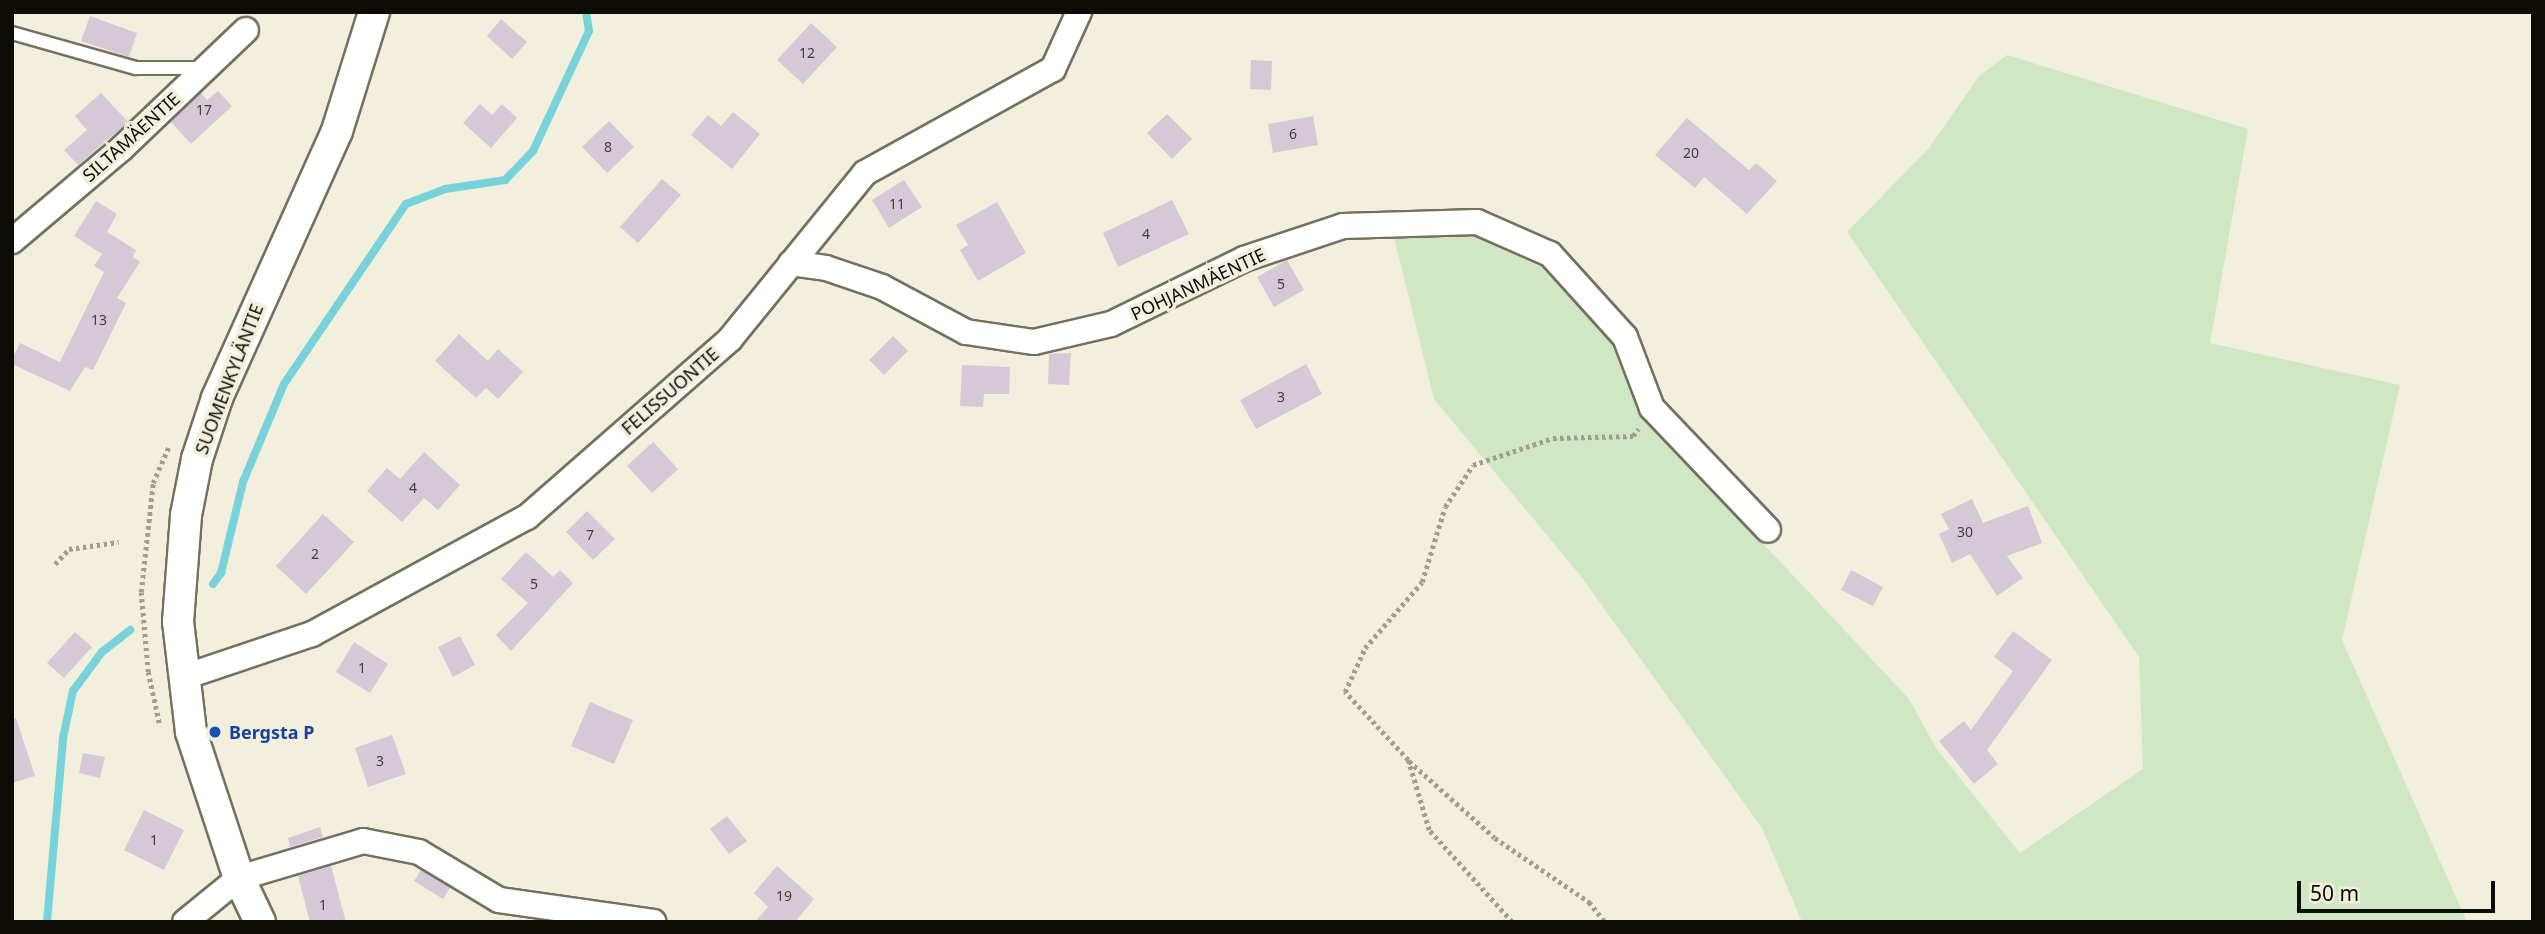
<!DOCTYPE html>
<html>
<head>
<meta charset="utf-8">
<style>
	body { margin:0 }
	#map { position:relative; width:2545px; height:934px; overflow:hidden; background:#f3efdd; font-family:"Noto Sans",sans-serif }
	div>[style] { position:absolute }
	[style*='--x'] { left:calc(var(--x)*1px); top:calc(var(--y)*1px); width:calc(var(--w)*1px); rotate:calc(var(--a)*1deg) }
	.green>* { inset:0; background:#cfe8c3 }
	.stream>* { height:8px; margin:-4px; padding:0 4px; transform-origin:4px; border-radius:4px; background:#77d3d9 }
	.building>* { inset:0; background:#d5c9d8 }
	.path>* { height:4.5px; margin-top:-2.25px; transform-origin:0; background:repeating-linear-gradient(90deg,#a19e90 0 3.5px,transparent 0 7px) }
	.roads { filter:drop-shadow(2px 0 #747060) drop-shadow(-2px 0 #747060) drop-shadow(0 2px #747060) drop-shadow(0 -2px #747060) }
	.service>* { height:12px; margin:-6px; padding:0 6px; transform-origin:6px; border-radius:6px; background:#fff }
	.minor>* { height:24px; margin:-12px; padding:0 12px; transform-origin:12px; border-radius:12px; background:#fff }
	.tertiary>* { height:30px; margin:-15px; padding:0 15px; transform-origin:15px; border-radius:15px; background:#fff }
	.dots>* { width:19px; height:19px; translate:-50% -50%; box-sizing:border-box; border:4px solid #f3efdd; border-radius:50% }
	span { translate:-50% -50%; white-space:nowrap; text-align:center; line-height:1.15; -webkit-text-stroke:7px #f3efdd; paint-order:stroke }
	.number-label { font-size:14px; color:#403b3b }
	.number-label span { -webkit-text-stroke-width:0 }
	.street-label { font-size:18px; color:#0e0c07 }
	.transit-label { font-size:18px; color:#164399; font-weight:700 }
	.left { translate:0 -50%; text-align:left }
	.frame { position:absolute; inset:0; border:14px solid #0e0c07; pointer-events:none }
	.scale { position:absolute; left:2297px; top:881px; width:198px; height:32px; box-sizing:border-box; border:4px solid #0e0c07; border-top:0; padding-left:9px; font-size:21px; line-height:24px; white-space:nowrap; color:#0e0c07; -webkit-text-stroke:5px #f3efdd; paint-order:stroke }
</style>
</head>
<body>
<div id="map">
	<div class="green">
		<i style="clip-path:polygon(2007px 55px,2248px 129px,2210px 343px,2400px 385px,2342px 640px,2467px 922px,1802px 922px,1762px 828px,1580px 575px,1434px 399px,1394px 237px,1475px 236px,1541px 267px,1613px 340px,1639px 411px,1909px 699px,1936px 748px,2020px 853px,2143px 769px,2139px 657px,1847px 232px,1929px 148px,1979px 76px)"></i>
	</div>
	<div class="stream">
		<i style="--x:213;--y:584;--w:14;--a:-54"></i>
		<i style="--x:221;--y:573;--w:94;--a:-76.4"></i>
		<i style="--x:243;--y:482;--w:106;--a:-67.3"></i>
		<i style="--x:284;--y:384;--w:217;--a:-55.9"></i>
		<i style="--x:406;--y:204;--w:42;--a:-21"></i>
		<i style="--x:445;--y:189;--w:61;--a:-8.5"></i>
		<i style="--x:505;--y:180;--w:40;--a:-46"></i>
		<i style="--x:533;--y:151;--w:132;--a:-65"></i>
		<i style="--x:589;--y:31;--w:19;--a:-99"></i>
		<i style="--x:47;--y:922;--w:185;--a:-85"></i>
		<i style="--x:63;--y:738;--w:48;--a:-78"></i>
		<i style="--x:73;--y:691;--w:49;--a:-53.4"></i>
		<i style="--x:102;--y:652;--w:36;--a:-38"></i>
	</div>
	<div class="building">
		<i style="clip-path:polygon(90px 16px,137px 33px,129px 57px,81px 41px)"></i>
		<i style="clip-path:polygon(501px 19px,527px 42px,512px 59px,487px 36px)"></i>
		<i style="clip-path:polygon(811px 23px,837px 47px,803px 84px,777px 60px)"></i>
		<i style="clip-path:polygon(1251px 60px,1272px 61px,1271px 90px,1250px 89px)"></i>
		<i style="clip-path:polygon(218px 91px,232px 106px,191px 144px,171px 122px,201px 93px,207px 100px)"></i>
		<i style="clip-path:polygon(101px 93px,128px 122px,78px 165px,64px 150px,87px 130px,75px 116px)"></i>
		<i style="clip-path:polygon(480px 104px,492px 115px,502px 104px,517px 118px,491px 148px,463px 123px)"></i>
		<i style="clip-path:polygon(733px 112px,760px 134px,732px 169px,691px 135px,708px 115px,721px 126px)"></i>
		<i style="clip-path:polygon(1167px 114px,1192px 139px,1172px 159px,1147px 133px)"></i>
		<i style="clip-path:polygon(1313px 116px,1318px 145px,1273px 153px,1268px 124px)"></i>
		<i style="clip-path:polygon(1687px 118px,1749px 170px,1756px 163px,1777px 181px,1747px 214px,1704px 177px,1695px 188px,1655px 155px)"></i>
		<i style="clip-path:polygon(609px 121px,634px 147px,607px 173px,582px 147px)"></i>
		<i style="clip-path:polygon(662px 179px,681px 195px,638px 243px,620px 227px)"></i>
		<i style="clip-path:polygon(904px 180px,922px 207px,889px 228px,872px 200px)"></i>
		<i style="clip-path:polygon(1172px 200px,1189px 234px,1118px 267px,1103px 233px)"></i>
		<i style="clip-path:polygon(96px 201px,117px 214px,107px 232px,136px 250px,133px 257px,140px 262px,117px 298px,126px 303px,93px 370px,85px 367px,70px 391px,12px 364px,12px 359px,20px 343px,60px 362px,104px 272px,94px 266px,102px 254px,74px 236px)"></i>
		<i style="clip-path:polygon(997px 202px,1026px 253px,978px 281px,960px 250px,968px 245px,956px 225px)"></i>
		<i style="clip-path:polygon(1287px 260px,1304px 290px,1274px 307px,1257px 277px)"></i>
		<i style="clip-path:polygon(459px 334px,488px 361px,498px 349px,523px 372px,498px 399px,486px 388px,476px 398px,435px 361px)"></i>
		<i style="clip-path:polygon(893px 336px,908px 351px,884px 375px,869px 360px)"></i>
		<i style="clip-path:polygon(1071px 353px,1069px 385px,1048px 384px,1049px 354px)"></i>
		<i style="clip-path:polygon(1306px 364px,1322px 394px,1256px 429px,1240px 400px)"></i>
		<i style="clip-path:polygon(962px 365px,1010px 367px,1009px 394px,984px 394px,983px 407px,960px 406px)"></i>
		<i style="clip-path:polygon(653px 442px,678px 469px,652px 493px,627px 466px)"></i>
		<i style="clip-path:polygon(424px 452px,460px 485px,438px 510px,424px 498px,402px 522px,367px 491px,387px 468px,400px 479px)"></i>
		<i style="clip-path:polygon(1972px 499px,1983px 523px,2028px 506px,2042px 543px,2007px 556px,2023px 578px,1997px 596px,1970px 554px,1952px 563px,1939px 534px,1949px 529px,1941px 514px)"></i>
		<i style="clip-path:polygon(587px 511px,615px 539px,593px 560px,566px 532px)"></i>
		<i style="clip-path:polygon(323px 514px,354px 542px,306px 594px,276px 566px)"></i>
		<i style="clip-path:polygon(526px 552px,553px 577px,560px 570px,573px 583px,511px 651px,496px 635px,528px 603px,501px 579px)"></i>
		<i style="clip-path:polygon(1851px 570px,1883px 587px,1873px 606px,1841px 590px)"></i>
		<i style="clip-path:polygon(2013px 631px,2052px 660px,1987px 750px,1998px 764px,1974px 784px,1939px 741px,1964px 721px,1971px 730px,2013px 671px,1994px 657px)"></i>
		<i style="clip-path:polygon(75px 632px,92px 647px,64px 678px,47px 663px)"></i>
		<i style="clip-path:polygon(460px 636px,475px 665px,453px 677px,438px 647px)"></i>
		<i style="clip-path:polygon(354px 642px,388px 664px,370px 693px,336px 672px)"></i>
		<i style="clip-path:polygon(590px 702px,633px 720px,614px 764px,571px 746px)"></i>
		<i style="clip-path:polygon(16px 718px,35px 776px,12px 783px,12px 719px)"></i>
		<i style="clip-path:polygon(392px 735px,406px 774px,368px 787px,355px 748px)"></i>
		<i style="clip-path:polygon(83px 753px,105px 757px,100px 778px,79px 773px)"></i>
		<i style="clip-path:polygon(144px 810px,184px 830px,164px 870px,124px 850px)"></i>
		<i style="clip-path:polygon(727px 816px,747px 841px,729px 854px,710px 829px)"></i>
		<i style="clip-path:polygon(320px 827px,323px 837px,290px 847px,288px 838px)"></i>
		<i style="clip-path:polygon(331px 866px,346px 922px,310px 922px,298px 876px)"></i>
		<i style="clip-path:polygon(777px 866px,814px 899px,795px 922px,755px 922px,768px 907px,754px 893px)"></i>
		<i style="clip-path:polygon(421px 870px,450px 888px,443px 899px,414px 881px)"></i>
	</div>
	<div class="path">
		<i style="--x:55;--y:564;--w:21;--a:-47"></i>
		<i style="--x:69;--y:549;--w:50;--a:-8"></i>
		<i style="--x:159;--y:723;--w:52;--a:-102.2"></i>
		<i style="--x:148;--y:672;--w:80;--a:-95"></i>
		<i style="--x:141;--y:592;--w:110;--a:-83.7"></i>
		<i style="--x:153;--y:483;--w:40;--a:-66.6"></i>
		<i style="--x:1409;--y:761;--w:115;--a:41.8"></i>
		<i style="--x:1495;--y:838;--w:114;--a:34.2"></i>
		<i style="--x:1589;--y:902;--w:26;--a:51"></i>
		<i style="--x:1512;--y:922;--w:124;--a:-132.1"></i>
		<i style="--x:1429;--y:830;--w:73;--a:-106.7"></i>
		<i style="--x:1408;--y:760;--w:93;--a:-132.8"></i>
		<i style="--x:1345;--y:692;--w:48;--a:-65.6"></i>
		<i style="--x:1365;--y:648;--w:87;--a:-49.2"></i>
		<i style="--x:1422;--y:582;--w:78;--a:-73"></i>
		<i style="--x:1445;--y:507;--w:50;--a:-56.3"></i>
		<i style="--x:1473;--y:465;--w:84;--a:-18.6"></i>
		<i style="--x:1553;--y:438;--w:80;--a:-1.4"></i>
		<i style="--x:1633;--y:436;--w:9;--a:-54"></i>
	</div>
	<div class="roads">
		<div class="service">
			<i style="--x:12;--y:33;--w:129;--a:15.8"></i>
			<i style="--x:136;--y:68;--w:67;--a:0"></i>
		</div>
		<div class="minor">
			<i style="--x:12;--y:241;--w:144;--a:-40.2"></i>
			<i style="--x:122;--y:148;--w:171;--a:-43.6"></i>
			<i style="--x:791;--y:263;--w:35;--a:8"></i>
			<i style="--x:826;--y:268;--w:59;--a:18.7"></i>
			<i style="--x:882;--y:287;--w:95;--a:28.2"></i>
			<i style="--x:966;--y:332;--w:69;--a:8.4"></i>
			<i style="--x:1034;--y:342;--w:79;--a:-13.2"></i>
			<i style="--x:1111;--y:324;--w:148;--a:-26"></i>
			<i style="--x:1244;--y:259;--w:104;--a:-18.4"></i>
			<i style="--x:1343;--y:226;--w:134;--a:-1.7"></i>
			<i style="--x:1477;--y:222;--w:80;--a:23.7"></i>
			<i style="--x:1550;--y:254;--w:112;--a:47.9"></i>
			<i style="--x:1625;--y:337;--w:76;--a:69.2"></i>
			<i style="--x:1652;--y:408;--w:168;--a:46.4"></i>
			<i style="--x:184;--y:677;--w:135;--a:-18.6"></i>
			<i style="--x:312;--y:634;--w:245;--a:-28.6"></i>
			<i style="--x:527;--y:517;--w:270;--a:-41.2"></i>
			<i style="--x:730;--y:339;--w:214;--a:-50.9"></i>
			<i style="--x:865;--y:173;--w:215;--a:-29"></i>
			<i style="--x:1053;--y:69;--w:63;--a:-65.5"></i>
			<i style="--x:185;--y:922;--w:70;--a:-39.2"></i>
			<i style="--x:239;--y:878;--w:129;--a:-16.6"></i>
			<i style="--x:363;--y:841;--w:57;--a:11.1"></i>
			<i style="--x:419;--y:852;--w:93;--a:31"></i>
			<i style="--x:499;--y:900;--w:156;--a:8.1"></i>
		</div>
		<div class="tertiary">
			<i style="--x:260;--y:922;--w:49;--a:-115.5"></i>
			<i style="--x:239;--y:878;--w:154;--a:-108.2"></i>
			<i style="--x:191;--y:732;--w:111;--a:-96.7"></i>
			<i style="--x:178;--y:622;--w:107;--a:-85.7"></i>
			<i style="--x:186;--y:515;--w:57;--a:-78.9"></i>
			<i style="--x:197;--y:459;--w:64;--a:-71.8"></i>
			<i style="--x:217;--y:398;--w:293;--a:-65.8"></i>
			<i style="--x:337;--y:131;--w:125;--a:-72.7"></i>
		</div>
	</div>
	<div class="dots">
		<i style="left:215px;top:732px;background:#1a4fb4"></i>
	</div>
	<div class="number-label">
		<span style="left:807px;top:53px">12</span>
		<span style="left:204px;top:110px">17</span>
		<span style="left:1293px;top:134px">6</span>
		<span style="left:608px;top:147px">8</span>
		<span style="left:1691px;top:153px">20</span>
		<span style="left:897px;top:204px">11</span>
		<span style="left:1146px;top:234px">4</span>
		<span style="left:1281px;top:284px">5</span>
		<span style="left:99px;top:320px">13</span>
		<span style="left:1281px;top:397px">3</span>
		<span style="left:413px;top:488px">4</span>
		<span style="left:1965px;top:532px">30</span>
		<span style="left:590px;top:535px">7</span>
		<span style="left:315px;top:554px">2</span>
		<span style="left:534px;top:584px">5</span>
		<span style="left:362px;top:668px">1</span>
		<span style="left:380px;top:761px">3</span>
		<span style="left:154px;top:840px">1</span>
		<span style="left:784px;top:896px">19</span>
		<span style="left:323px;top:905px">1</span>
	</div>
	<div class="street-label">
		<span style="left:131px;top:137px;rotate:-42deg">SILTAMÄENTIE</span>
		<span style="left:1198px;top:284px;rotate:-25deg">POHJANMÄENTIE</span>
		<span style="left:229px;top:379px;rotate:-69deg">SUOMENKYLÄNTIE</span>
		<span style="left:670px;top:391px;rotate:-41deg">FELISSUONTIE</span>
	</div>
	<div class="transit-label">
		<span class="left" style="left:229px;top:732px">Bergsta P</span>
	</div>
	<div class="frame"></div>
	<div class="scale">50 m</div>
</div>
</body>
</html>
